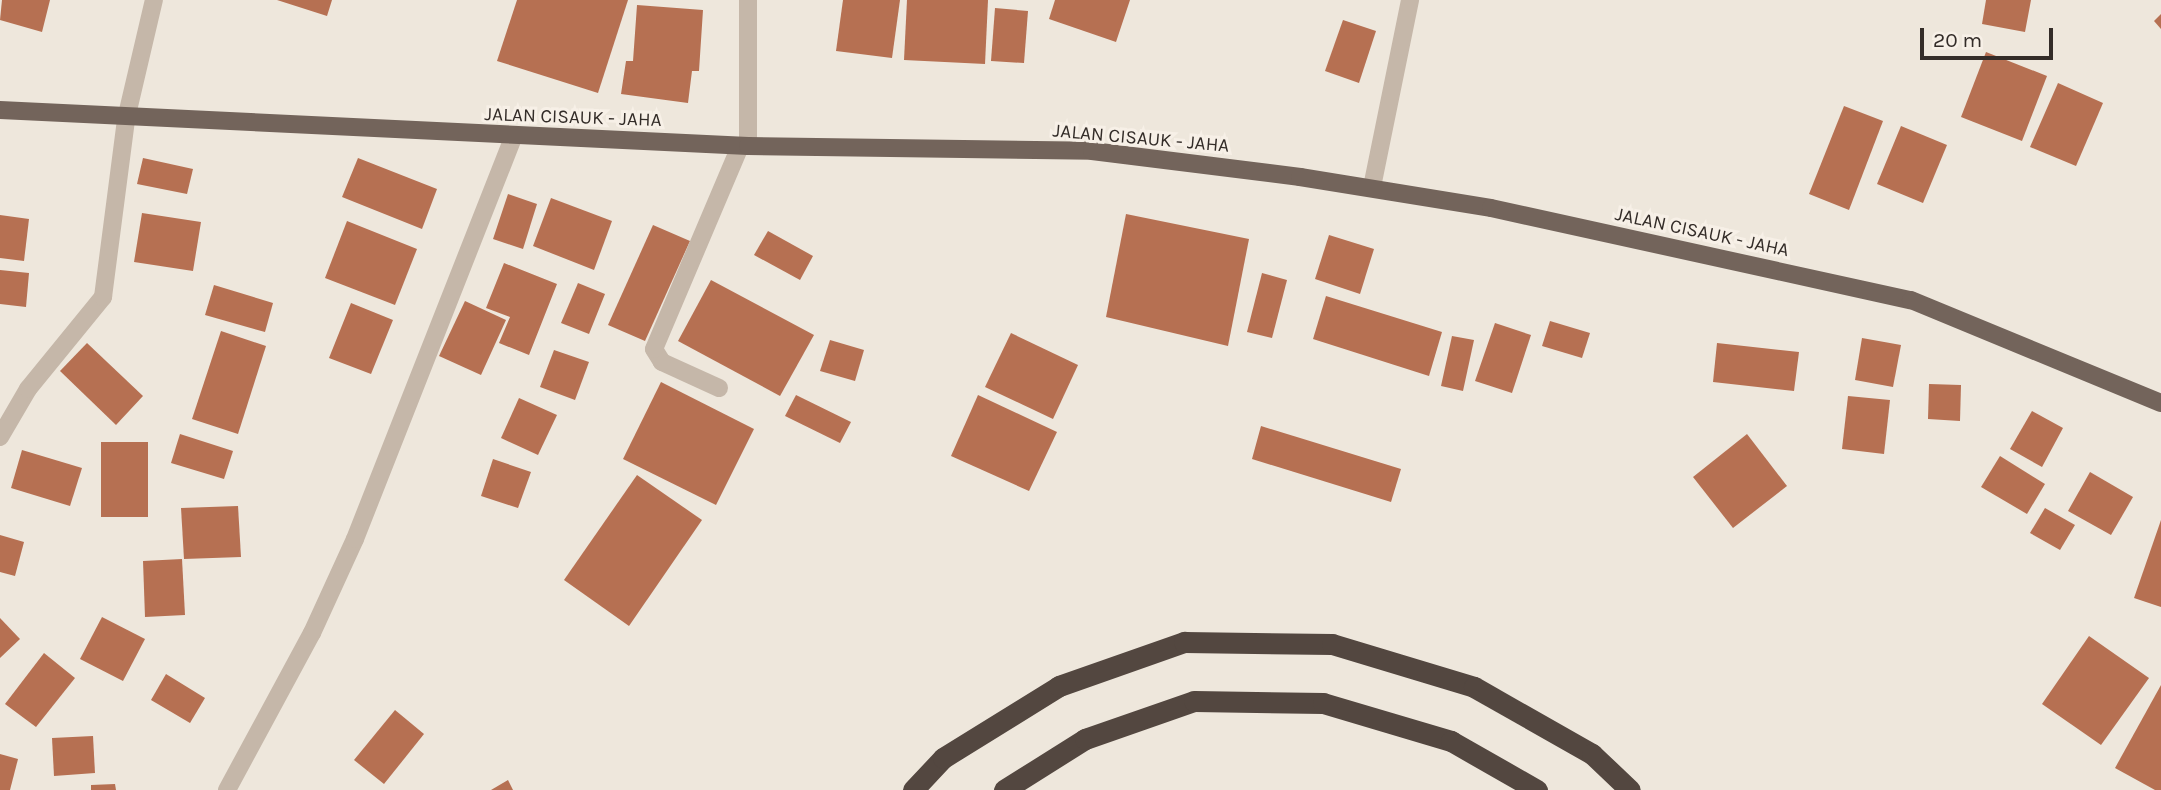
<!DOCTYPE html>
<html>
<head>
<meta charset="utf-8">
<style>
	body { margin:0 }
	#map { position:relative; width:2161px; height:790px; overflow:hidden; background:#eee7dc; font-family:Karla,sans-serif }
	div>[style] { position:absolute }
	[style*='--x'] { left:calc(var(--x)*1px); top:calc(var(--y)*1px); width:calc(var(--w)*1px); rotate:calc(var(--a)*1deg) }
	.building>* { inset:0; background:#b67052 }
	.lane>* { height:18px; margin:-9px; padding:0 9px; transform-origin:9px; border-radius:9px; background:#c5b7a9 }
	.street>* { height:18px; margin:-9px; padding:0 9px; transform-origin:9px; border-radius:9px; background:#c5b7a9 }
	.primary>* { height:18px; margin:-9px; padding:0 9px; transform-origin:9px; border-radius:9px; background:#73645b }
	.highway>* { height:21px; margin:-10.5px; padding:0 10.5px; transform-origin:10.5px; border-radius:10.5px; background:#534740 }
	span { translate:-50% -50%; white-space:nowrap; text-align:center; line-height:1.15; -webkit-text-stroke:6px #f7f0e7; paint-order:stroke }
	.street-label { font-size:19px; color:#332c28 }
	.scale { position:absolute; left:1920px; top:28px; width:133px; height:32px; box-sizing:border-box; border:4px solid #332c28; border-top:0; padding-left:9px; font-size:21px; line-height:24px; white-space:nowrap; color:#332c28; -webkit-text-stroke:5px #f7f0e7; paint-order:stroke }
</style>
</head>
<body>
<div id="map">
	<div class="building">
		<i style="clip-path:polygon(2px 0,50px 0,42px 32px,0 20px)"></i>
		<i style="clip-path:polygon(277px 0,332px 0,327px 16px)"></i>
		<i style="clip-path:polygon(517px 0,628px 0,598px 93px,497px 61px)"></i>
		<i style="clip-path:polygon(843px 0,900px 0,892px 58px,836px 51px)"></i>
		<i style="clip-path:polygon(907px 0,988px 0,985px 64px,904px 60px)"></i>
		<i style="clip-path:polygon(1055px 0,1130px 0,1116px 42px,1049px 19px)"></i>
		<i style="clip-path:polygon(1986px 0,2031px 0,2025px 32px,1982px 24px)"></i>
		<i style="clip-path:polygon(637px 5px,703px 10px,699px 71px,692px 71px,688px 103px,621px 94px,626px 61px,633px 61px)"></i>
		<i style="clip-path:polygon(995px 8px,1028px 11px,1024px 63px,991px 61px)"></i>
		<i style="clip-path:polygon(2161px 14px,2161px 29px,2154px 21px)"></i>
		<i style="clip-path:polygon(1343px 20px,1376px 31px,1359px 83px,1325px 71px)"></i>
		<i style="clip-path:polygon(1986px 52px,2047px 76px,2022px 141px,1961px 117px)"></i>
		<i style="clip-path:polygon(2058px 83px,2103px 103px,2076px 166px,2030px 147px)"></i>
		<i style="clip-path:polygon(1844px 106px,1883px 121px,1849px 210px,1809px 194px)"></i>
		<i style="clip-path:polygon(1901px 126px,1947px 145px,1923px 203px,1877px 184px)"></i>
		<i style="clip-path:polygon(143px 158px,193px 169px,187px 194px,137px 184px)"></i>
		<i style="clip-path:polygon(358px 158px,437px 189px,422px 229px,342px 197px)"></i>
		<i style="clip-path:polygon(508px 194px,537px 204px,523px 249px,493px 239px)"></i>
		<i style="clip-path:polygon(551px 198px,612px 221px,594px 270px,533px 246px)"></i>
		<i style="clip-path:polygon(142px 213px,201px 222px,193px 271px,134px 262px)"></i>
		<i style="clip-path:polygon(1126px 214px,1249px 239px,1228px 346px,1106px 317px)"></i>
		<i style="clip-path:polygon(0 215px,29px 219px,24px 261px,0 258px)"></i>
		<i style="clip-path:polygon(347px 221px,417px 249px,395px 305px,325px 278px)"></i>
		<i style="clip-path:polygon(653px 225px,690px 241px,645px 341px,608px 325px)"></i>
		<i style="clip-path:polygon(768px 231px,813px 256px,800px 280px,754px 255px)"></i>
		<i style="clip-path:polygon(1329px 235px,1374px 249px,1360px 294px,1315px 279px)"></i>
		<i style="clip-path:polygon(504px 263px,557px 284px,529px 355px,499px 343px,510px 317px,486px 308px)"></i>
		<i style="clip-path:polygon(0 270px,29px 273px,26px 307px,0 304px)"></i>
		<i style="clip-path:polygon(1262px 273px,1287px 280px,1272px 338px,1247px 332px)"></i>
		<i style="clip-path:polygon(711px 280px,814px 335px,780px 396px,678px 341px)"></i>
		<i style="clip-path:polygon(578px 283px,605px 294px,589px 334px,561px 323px)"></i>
		<i style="clip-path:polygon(214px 285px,273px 303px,265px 332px,205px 315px)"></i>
		<i style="clip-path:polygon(1326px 296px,1442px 332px,1429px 376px,1313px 339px)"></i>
		<i style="clip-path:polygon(465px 301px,506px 320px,481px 375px,439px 356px)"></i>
		<i style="clip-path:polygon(351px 303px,393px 320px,371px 374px,329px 358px)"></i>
		<i style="clip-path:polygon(1550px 321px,1590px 333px,1582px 358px,1542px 346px)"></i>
		<i style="clip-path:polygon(1495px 323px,1531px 335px,1512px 393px,1475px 381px)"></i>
		<i style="clip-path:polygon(221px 331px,266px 346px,238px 434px,192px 419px)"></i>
		<i style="clip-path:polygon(1011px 333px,1078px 365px,1053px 419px,985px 387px)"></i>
		<i style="clip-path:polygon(1452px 336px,1474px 340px,1463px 391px,1441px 386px)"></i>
		<i style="clip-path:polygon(1862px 338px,1901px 345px,1893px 387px,1855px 380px)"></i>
		<i style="clip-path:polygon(830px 340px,864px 350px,855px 381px,820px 371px)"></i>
		<i style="clip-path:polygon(87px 343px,143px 396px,116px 425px,60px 371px)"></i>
		<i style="clip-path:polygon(1717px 343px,1799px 352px,1794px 391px,1713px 382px)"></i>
		<i style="clip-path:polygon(554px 350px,589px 362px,575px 400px,540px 387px)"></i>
		<i style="clip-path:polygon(661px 382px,754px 429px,716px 505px,623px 459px)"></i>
		<i style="clip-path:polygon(1929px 384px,1961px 385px,1960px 421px,1928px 419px)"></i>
		<i style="clip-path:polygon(796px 395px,851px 422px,840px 443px,785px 416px)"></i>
		<i style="clip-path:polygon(978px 395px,1057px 432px,1029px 491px,951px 456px)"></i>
		<i style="clip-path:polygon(1848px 396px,1890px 400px,1884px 454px,1842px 449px)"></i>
		<i style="clip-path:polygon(519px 398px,557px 415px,538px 455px,501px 438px)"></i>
		<i style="clip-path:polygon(2032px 411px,2063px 428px,2042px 467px,2010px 449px)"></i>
		<i style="clip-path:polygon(1261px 426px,1401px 469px,1391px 502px,1252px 459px)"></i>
		<i style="clip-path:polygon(180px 434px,233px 451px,224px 479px,171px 463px)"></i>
		<i style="clip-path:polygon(1747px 434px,1787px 486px,1733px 528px,1693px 477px)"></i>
		<i style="clip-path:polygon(101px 442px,148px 442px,148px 517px,101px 517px)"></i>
		<i style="clip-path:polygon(22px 450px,82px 468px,70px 506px,11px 488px)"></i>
		<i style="clip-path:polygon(2000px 456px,2045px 484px,2027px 514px,1981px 487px)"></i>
		<i style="clip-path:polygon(493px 459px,531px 472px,518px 508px,481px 496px)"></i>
		<i style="clip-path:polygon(2090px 472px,2133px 497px,2111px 535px,2068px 511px)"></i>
		<i style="clip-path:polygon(637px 475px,702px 520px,629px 626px,564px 580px)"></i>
		<i style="clip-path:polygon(238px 506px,241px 557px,184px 559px,181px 508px)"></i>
		<i style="clip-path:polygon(2045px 508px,2075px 525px,2060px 550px,2030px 533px)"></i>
		<i style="clip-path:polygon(2161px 520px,2161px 607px,2134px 598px)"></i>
		<i style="clip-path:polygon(0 535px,24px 542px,15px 576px,0 572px)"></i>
		<i style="clip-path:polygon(182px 559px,185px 615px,145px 617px,143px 561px)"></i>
		<i style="clip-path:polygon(102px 617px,145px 639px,123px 681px,80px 659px)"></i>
		<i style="clip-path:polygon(0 618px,20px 639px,0 658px)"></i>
		<i style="clip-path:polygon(2089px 636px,2149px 678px,2101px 745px,2042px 704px)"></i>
		<i style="clip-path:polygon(44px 653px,75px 678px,36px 727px,5px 704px)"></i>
		<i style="clip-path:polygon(166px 674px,205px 698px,190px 723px,151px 700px)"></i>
		<i style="clip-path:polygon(2161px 685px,2161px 790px,2155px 790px,2115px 768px)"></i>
		<i style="clip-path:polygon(395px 710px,424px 734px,384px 784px,354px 760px)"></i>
		<i style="clip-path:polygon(93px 736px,95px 773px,54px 776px,52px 738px)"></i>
		<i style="clip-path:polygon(0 754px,18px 759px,10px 790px,0 790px)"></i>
		<i style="clip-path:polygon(508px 780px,513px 790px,491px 790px)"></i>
		<i style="clip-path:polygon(115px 784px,116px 790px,91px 790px,91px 785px)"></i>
	</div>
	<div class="lane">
		<i style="--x:126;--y:119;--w:122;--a:-76.8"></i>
		<i style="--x:1372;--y:187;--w:191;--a:-78.5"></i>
		<i style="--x:719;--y:388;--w:63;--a:-155.5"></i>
		<i style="--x:662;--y:362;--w:15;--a:-122"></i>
		<i style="--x:654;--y:349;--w:220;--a:-67"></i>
		<i style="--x:227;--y:790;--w:179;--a:-61.6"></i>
		<i style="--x:312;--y:633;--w:103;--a:-65.4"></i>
		<i style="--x:355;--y:539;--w:432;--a:-68.5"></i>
	</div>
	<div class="street">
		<i style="--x:748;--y:146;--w:146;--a:-90"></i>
		<i style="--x:0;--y:437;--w:56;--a:-59.7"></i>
		<i style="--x:28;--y:389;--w:119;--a:-50.8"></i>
		<i style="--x:103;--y:297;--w:179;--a:-82.6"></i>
	</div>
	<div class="primary">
		<i style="--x:0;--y:110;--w:749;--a:2.76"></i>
		<i style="--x:748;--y:146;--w:344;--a:0.8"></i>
		<i style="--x:1092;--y:151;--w:210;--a:7.1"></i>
		<i style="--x:1300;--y:177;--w:193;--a:9.2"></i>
		<i style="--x:1491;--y:208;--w:430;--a:12.4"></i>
		<i style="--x:1911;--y:300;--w:270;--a:22.4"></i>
	</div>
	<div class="highway">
		<i style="--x:913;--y:790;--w:44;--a:-46.8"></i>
		<i style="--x:943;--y:758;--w:137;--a:-31.8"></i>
		<i style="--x:1059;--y:686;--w:133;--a:-19.4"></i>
		<i style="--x:1184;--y:642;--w:148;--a:0.8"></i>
		<i style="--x:1332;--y:644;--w:148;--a:16.8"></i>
		<i style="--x:1474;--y:687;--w:136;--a:29.6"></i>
		<i style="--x:1592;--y:754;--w:52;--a:43.5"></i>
		<i style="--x:1004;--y:790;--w:96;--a:-32.2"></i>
		<i style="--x:1085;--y:739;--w:115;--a:-19.2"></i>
		<i style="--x:1194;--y:701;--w:129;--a:0.9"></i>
		<i style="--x:1323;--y:703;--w:134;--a:16.5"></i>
		<i style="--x:1451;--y:741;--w:99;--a:29.7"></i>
	</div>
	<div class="street-label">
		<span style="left:573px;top:118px;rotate:2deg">JALAN CISAUK - JAHA</span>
		<span style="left:1141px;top:139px;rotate:5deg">JALAN CISAUK - JAHA</span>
		<span style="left:1702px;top:233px;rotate:12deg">JALAN CISAUK - JAHA</span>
	</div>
	<div class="scale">20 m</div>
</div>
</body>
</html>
